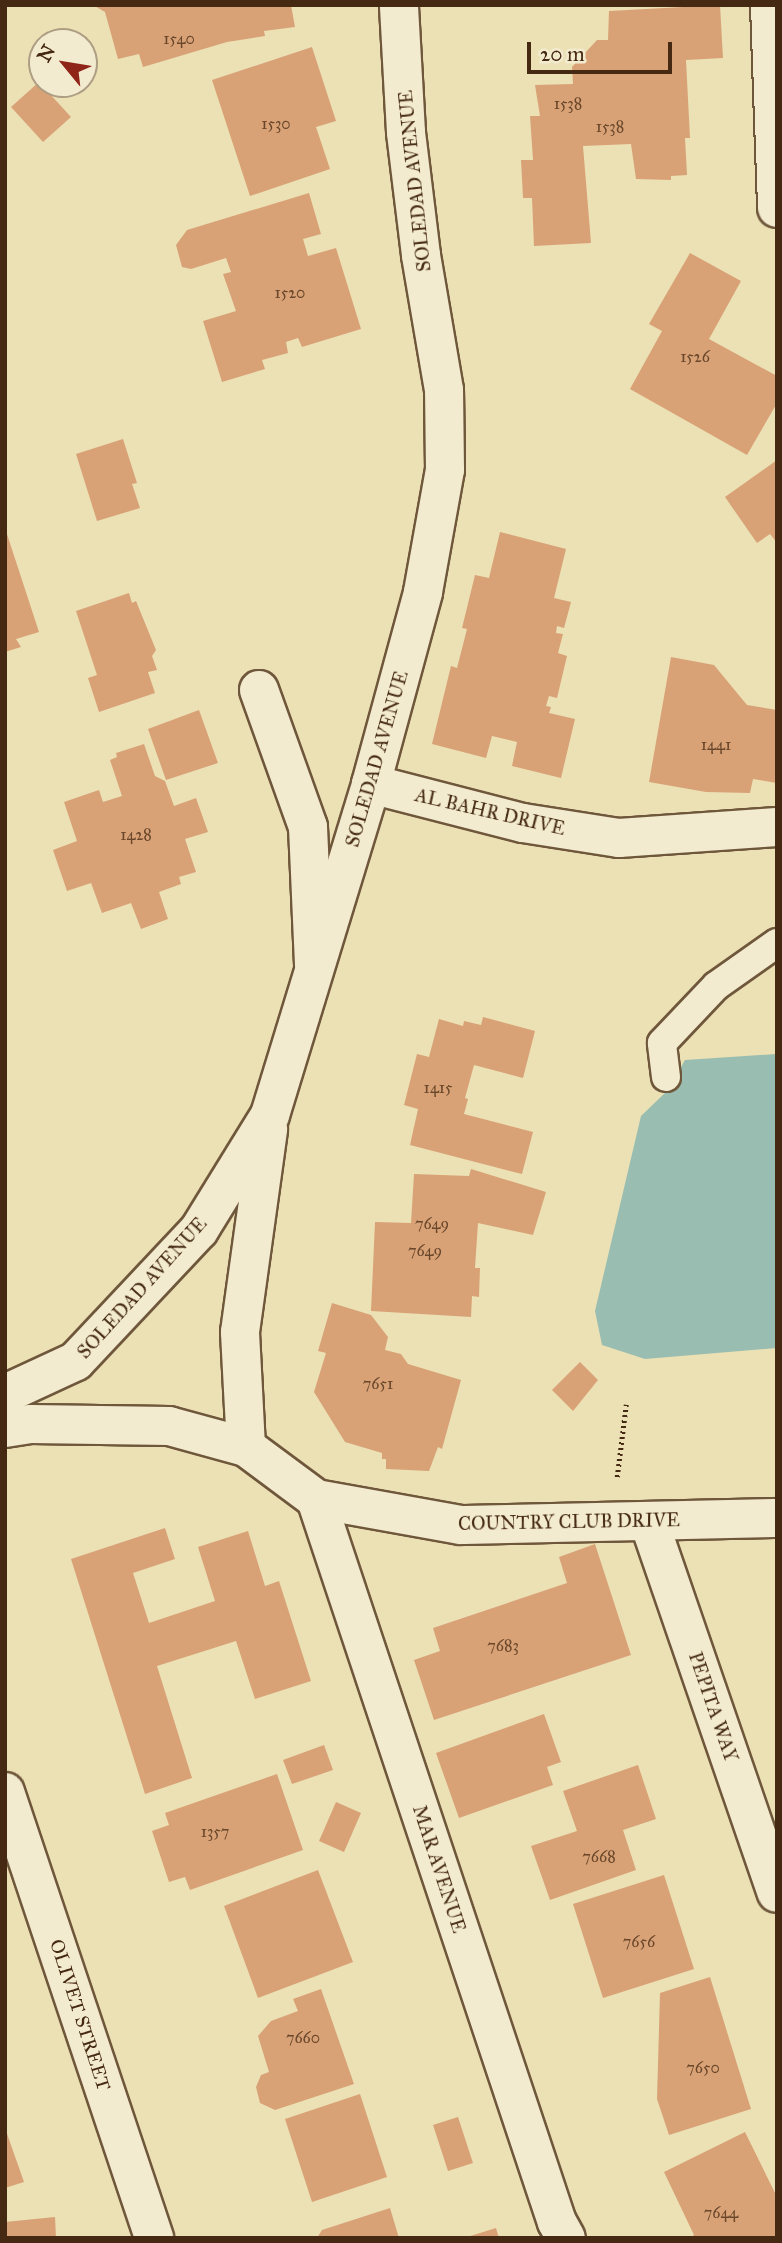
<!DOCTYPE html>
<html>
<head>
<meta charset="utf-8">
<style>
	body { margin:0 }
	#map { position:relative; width:782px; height:2243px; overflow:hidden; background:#ece0b5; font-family:"IM FELL Great Primer",serif }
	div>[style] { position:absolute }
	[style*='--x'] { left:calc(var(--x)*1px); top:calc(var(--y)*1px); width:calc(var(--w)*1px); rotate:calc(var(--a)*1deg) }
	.water>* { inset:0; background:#99bdb0 }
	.building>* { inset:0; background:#d8a276 }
	.path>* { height:4.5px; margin-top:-2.25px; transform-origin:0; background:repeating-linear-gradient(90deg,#452912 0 2px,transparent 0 5.5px) }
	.roads { filter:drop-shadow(2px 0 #6f573b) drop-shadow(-2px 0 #6f573b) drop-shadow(0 2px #6f573b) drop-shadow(0 -2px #6f573b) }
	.service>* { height:28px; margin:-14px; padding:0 14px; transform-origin:14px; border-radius:14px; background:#f3ebcf }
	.minor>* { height:38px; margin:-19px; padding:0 19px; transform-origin:19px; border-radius:19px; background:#f3ebcf }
	.tertiary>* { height:38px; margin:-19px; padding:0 19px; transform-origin:19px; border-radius:19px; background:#f3ebcf }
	span { translate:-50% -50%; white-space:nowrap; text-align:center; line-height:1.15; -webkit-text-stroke:7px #f3ebcf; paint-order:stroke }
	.number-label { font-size:16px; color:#6a472b }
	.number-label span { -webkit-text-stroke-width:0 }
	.street-label { font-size:19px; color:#452912 }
	.frame { position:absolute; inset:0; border:7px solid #452912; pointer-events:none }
	.north { position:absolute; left:28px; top:28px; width:70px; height:70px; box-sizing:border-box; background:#f3ebcf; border:2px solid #ad9d83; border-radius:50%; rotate:300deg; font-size:19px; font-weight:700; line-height:28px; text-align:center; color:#452912 }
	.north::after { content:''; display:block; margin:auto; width:24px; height:32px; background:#8f2418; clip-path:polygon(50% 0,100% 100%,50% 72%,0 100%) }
	.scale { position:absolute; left:527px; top:42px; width:145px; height:32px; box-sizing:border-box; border:4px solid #452912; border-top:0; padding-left:9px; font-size:21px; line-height:24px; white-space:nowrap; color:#452912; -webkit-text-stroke:5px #f3ebcf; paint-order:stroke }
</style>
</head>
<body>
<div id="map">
	<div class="water">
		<i style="clip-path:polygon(777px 1054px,777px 1348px,645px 1359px,602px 1345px,595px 1311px,641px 1116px,667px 1091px,685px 1060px)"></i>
	</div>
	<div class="building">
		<i style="clip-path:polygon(93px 5px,291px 5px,295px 27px,264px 31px,265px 36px,227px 42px,143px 67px,139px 54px,118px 59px,105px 12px)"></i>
		<i style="clip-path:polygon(720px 5px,723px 58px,686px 60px,690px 138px,685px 138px,687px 175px,671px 176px,671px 180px,636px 179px,631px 144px,583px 146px,591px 243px,534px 246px,532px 198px,523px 198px,521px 160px,533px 160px,530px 116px,540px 116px,535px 85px,573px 84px,572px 67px,597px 40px,608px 40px,609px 11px)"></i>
		<i style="clip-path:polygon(312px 47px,336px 121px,316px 127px,330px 169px,250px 196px,212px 80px)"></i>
		<i style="clip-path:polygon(39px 82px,71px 117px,43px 142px,11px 107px)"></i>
		<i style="clip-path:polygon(309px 193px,321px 234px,303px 239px,308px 256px,336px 248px,361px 329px,302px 347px,298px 338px,286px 342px,288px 353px,262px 360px,265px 369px,222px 382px,203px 321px,236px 311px,223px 274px,231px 272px,226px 258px,191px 269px,182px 267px,176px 245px,187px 230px)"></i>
		<i style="clip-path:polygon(690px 253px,741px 281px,709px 339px,777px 376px,777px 403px,747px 455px,630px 389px,662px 331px,649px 324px)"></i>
		<i style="clip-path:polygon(123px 439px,137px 483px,132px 484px,140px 508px,97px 521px,76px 454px)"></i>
		<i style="clip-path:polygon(777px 460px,777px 543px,770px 534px,757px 543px,725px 497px)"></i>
		<i style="clip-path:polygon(5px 528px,39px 632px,16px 639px,21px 647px,5px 652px)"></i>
		<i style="clip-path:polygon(500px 532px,566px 549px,554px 598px,571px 602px,564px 628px,557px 626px,556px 633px,563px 634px,558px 653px,567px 656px,557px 698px,549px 696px,546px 706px,551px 707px,549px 713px,575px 719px,561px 778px,512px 766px,517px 742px,492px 736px,486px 758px,432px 744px,451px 666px,457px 668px,467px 629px,462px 628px,475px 575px,489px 578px)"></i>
		<i style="clip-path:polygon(129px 593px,132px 603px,136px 601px,156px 650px,152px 656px,157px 670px,148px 672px,155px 693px,99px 712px,88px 678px,97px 675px,76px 611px)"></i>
		<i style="clip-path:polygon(671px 657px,714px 665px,747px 705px,777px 710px,777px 783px,753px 779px,750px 793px,706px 792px,649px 782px)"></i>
		<i style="clip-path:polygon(199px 710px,218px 763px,166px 780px,148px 729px)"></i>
		<i style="clip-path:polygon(144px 744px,155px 776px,165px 781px,174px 806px,196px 798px,208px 832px,185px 839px,196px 872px,179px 877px,181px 884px,159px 892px,168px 919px,141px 929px,131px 903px,102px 913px,91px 883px,67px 891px,53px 850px,77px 841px,64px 802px,99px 790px,103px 802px,122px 796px,110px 760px,117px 757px,116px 753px)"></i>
		<i style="clip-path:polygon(483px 1017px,535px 1031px,523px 1078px,474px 1065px,465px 1098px,468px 1099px,464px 1114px,533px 1132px,522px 1174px,410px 1145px,418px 1109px,404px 1105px,417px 1054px,429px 1057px,439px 1019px,463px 1026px,464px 1021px,481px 1025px)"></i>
		<i style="clip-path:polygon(471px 1169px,546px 1192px,533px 1235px,478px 1223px,475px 1268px,480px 1268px,479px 1297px,472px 1296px,471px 1317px,371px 1311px,375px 1222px,411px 1223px,414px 1174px,469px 1176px)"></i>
		<i style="clip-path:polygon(332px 1303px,371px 1315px,388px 1337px,385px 1350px,401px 1354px,408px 1364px,461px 1380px,442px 1449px,438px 1447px,429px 1471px,386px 1469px,386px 1459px,382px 1459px,382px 1453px,345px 1442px,314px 1392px,326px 1353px,318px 1351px)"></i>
		<i style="clip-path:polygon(580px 1362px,598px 1380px,573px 1411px,552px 1390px)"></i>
		<i style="clip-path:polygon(165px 1528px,175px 1559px,133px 1573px,149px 1623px,215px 1601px,198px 1547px,248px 1531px,265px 1586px,279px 1581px,311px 1681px,255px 1699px,236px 1641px,157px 1666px,192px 1778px,145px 1794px,71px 1559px)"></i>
		<i style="clip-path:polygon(595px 1544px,631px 1655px,434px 1720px,414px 1660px,440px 1651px,433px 1628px,567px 1583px,559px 1557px)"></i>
		<i style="clip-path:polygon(544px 1714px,561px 1762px,547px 1767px,553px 1785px,459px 1818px,436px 1753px)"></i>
		<i style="clip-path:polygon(324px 1745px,333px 1770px,292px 1784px,283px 1760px)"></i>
		<i style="clip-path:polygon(638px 1765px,656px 1819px,623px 1830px,636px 1870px,550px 1900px,531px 1846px,577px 1831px,563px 1791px)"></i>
		<i style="clip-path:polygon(277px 1774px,303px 1850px,190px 1890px,185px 1877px,169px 1882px,152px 1831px,169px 1825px,165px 1813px)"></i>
		<i style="clip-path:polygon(336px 1802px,361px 1813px,344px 1852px,319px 1841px)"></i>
		<i style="clip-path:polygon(318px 1870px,353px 1962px,258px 1998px,224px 1906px)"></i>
		<i style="clip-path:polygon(664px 1875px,694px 1969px,603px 1998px,573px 1904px)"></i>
		<i style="clip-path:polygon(710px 1977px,751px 2109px,669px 2135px,657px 2099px,660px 1993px)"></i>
		<i style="clip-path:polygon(321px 1989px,354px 2084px,275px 2110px,260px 2103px,256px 2087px,261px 2075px,269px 2072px,258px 2036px,271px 2021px,298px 2011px,293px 1999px)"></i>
		<i style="clip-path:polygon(360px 2094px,387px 2177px,312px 2202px,285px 2119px)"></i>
		<i style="clip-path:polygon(458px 2117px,473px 2163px,448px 2171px,433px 2125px)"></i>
		<i style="clip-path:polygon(5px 2128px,24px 2182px,5px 2188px)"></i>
		<i style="clip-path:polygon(745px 2132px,777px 2197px,777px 2238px,689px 2238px,694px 2235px,664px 2172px)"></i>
		<i style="clip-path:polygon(390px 2208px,399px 2238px,317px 2238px,322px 2230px)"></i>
		<i style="clip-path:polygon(55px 2217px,56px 2238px,5px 2238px,5px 2222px)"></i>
		<i style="clip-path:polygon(496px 2228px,499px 2238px,467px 2238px,467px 2237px)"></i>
	</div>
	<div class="path">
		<i style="--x:617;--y:1477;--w:73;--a:-82.9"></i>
	</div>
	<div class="roads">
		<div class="service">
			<i style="--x:666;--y:1077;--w:34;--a:-97"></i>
			<i style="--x:662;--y:1043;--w:79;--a:-46.5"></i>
			<i style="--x:716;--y:986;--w:75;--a:-35.2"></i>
		</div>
		<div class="minor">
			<i style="--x:770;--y:5;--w:203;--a:88"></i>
			<i style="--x:259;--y:690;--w:145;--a:70.3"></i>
			<i style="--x:308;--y:827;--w:138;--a:87.5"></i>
			<i style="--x:371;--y:784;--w:157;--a:14.4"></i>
			<i style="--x:523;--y:823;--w:97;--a:8.9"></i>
			<i style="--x:619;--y:838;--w:158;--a:-4"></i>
			<i style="--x:316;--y:1499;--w:762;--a:71.57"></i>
			<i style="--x:557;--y:2222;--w:18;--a:61"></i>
			<i style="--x:649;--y:1522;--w:392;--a:71"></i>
		</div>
		<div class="tertiary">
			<i style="--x:5;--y:1394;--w:78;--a:-24.9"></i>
			<i style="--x:76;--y:1361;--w:180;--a:-46.8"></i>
			<i style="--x:199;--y:1230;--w:135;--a:-58.3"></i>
			<i style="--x:270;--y:1115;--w:346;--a:-73"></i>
			<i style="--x:371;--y:784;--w:199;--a:-74.8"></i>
			<i style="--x:423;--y:592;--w:124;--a:-79.8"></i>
			<i style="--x:445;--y:470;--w:80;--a:-90.7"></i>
			<i style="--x:444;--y:390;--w:137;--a:-99.7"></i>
			<i style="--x:421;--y:255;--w:124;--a:-97"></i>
			<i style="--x:406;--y:132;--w:127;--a:-93.2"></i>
			<i style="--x:5;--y:1428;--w:26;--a:-9"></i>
			<i style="--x:31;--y:1424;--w:138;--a:0.8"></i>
			<i style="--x:169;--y:1426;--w:80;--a:15.3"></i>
			<i style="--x:246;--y:1447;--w:87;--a:36.6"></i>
			<i style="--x:316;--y:1499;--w:147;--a:10.2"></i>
			<i style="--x:461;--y:1525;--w:316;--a:-1.3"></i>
			<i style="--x:246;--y:1447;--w:115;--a:-93"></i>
			<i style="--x:240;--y:1332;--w:205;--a:-82.1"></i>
			<i style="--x:5;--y:1792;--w:470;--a:71.5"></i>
		</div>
	</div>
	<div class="number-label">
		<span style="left:179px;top:39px">1540</span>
		<span style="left:568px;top:104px">1538</span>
		<span style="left:276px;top:124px">1530</span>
		<span style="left:610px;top:127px">1538</span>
		<span style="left:290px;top:293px">1520</span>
		<span style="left:695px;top:357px">1526</span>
		<span style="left:716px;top:745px">1441</span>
		<span style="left:136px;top:835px">1428</span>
		<span style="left:438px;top:1088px">1415</span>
		<span style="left:432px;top:1224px">7649</span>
		<span style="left:425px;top:1251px">7649</span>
		<span style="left:378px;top:1384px">7651</span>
		<span style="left:503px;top:1646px">7683</span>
		<span style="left:215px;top:1832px">1357</span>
		<span style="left:599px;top:1857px">7668</span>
		<span style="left:639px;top:1942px">7656</span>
		<span style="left:303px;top:2038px">7660</span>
		<span style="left:703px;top:2068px">7650</span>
		<span style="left:721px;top:2213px">7644</span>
	</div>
	<div class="street-label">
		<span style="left:415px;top:181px;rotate:-96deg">SOLEDAD AVENUE</span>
		<span style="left:377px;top:759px;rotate:-74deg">SOLEDAD AVENUE</span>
		<span style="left:490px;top:812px;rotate:13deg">AL BAHR DRIVE</span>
		<span style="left:142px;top:1288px;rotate:-48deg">SOLEDAD AVENUE</span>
		<span style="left:569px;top:1522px;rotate:-1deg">COUNTRY CLUB DRIVE</span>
		<span style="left:713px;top:1707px;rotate:71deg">PEPITA WAY</span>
		<span style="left:439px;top:1869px;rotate:72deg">MAR AVENUE</span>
		<span style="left:80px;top:2015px;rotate:72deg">OLIVET STREET</span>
	</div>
	<div class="frame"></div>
	<div class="north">N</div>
	<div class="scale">20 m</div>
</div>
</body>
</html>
